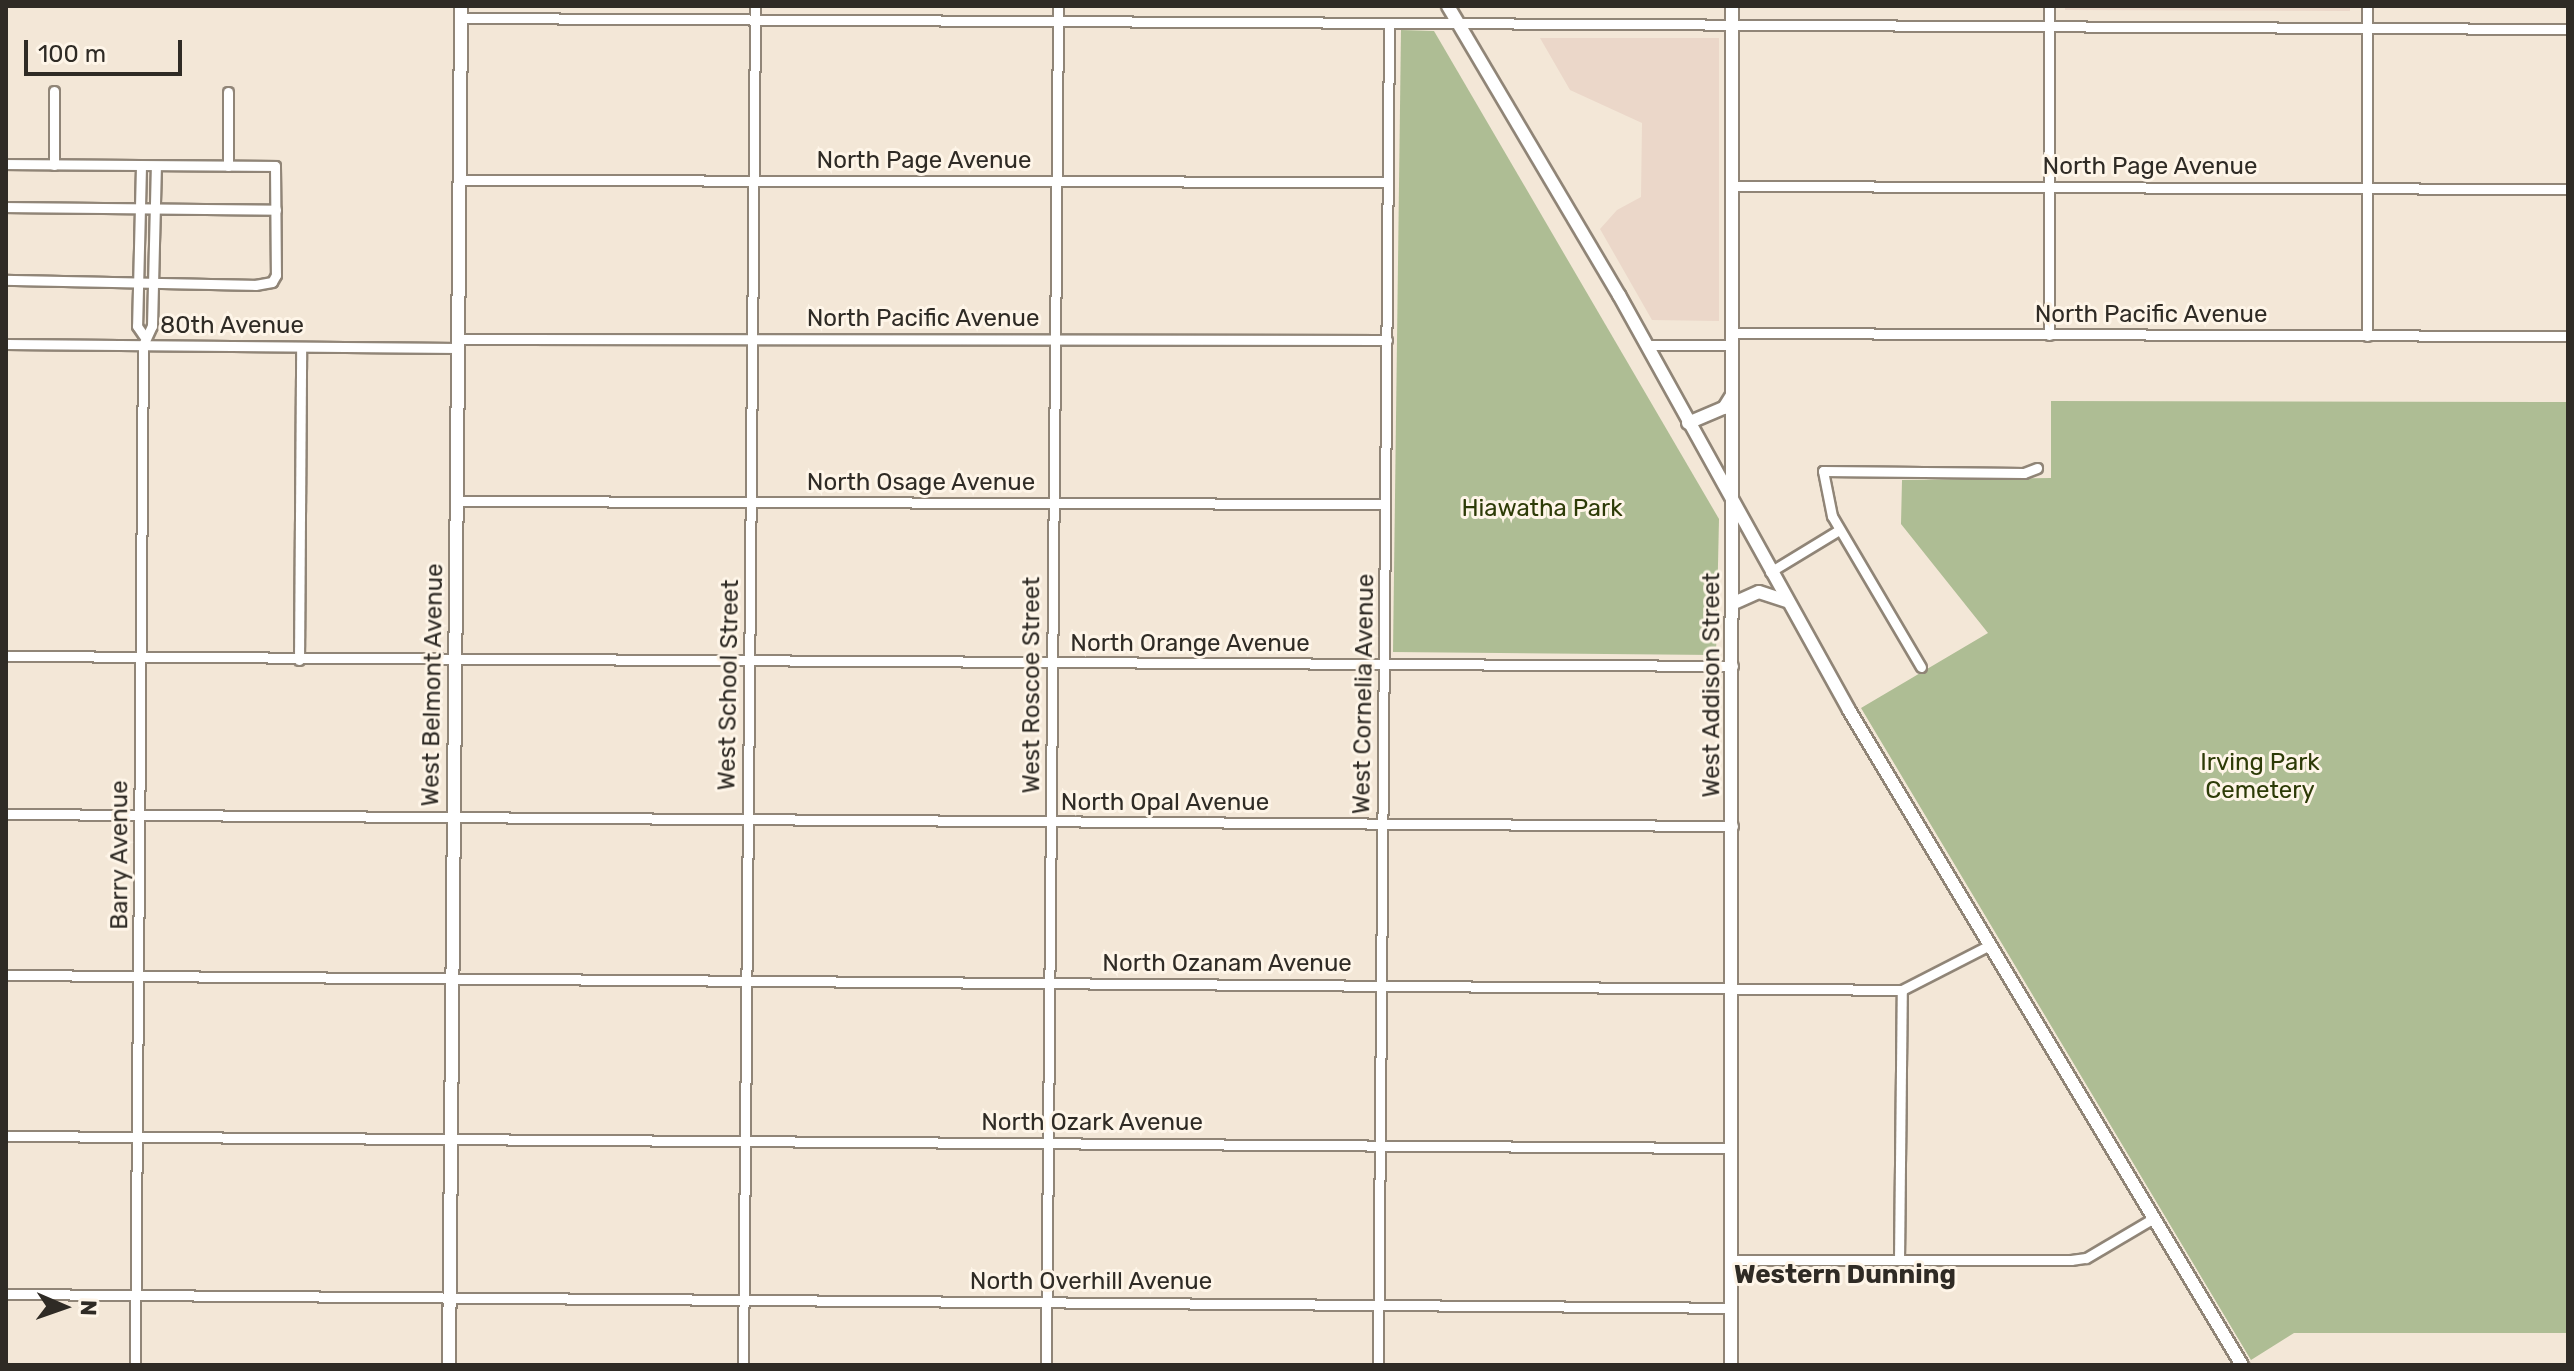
<!DOCTYPE html>
<html>
<head>
<meta charset="utf-8">
<style>
	body { margin:0 }
	#map { position:relative; width:2574px; height:1371px; overflow:hidden; background:#f3e7d7; font-family:Rubik,sans-serif }
	div>[style] { position:absolute }
	[style*='--x'] { left:calc(var(--x)*1px); top:calc(var(--y)*1px); width:calc(var(--w)*1px); rotate:calc(var(--a)*1deg) }
	.education>* { inset:0; background:#ebd7c9 }
	.green>* { inset:0; background:#aebd94 }
	.roads { filter:drop-shadow(2px 0 #908577) drop-shadow(-2px 0 #908577) drop-shadow(0 2px #908577) drop-shadow(0 -2px #908577) }
	.street>* { height:9px; margin:-4.5px; padding:0 4.5px; transform-origin:4.5px; border-radius:4.5px; background:#fff }
	.secondary>* { height:12px; margin:-6px; padding:0 6px; transform-origin:6px; border-radius:6px; background:#fff }
	span { translate:-50% -50%; white-space:nowrap; text-align:center; line-height:1.15; -webkit-text-stroke:6px #fef5e8; paint-order:stroke }
	.street-label { font-size:24px; color:#2f2b25 }
	.park-label { font-size:24px; color:#2d3b07 }
	.neighbourhood-label { font-size:26px; color:#2f2b25; font-weight:700 }
	.frame { position:absolute; inset:0; border:8px solid #2f2b25; pointer-events:none }
	.north { position:absolute; left:24px; top:1267px; width:80px; height:80px; -webkit-text-stroke:6px #fef5e8; paint-order:stroke; rotate:92deg; font-size:22px; font-weight:700; line-height:32px; text-align:center; color:#2f2b25 }
	.north::after { content:''; display:block; margin:auto; width:28px; height:36px; background:#2f2b25; clip-path:polygon(50% 0,100% 100%,50% 72%,0 100%) }
	.scale { position:absolute; left:24px; top:40px; width:158px; height:36px; box-sizing:border-box; border:4px solid #2f2b25; border-top:0; padding-left:10px; font-size:24px; line-height:28px; white-space:nowrap; color:#2f2b25; -webkit-text-stroke:6px #fef5e8; paint-order:stroke }
</style>
</head>
<body>
<div id="map">
	<div class="education">
		<i style="clip-path:polygon(2065px 6px,2350px 6px,2350px 11px,2065px 10px)"></i>
		<i style="clip-path:polygon(1540px 38px,1719px 38px,1719px 321px,1652px 320px,1600px 229px,1617px 210px,1641px 197px,1642px 123px,1570px 90px)"></i>
	</div>
	<div class="green">
		<i style="clip-path:polygon(1401px 30px,1434px 31px,1719px 519px,1716px 655px,1393px 652px)"></i>
		<i style="clip-path:polygon(2051px 401px,2568px 402px,2568px 1333px,2294px 1333px,2251px 1360px,1861px 708px,1988px 633px,1901px 524px,1902px 480px,2051px 478px)"></i>
	</div>
	<div class="roads">
		<div class="street">
			<i style="--x:2049;--y:6;--w:329;--a:90"></i>
			<i style="--x:2367;--y:6;--w:330;--a:90"></i>
			<i style="--x:461;--y:18;--w:2107;--a:0.3"></i>
			<i style="--x:6;--y:164;--w:269;--a:0.4"></i>
			<i style="--x:275;--y:166;--w:109;--a:89.5"></i>
			<i style="--x:276;--y:275;--w:8;--a:120"></i>
			<i style="--x:272;--y:282;--w:17;--a:170"></i>
			<i style="--x:255;--y:285;--w:249;--a:-178.8"></i>
			<i style="--x:54;--y:165;--w:74;--a:-90"></i>
			<i style="--x:141;--y:166;--w:160;--a:91.4"></i>
			<i style="--x:137;--y:326;--w:12;--a:55"></i>
			<i style="--x:228;--y:166;--w:74;--a:-90"></i>
			<i style="--x:460;--y:180;--w:928;--a:0.12"></i>
			<i style="--x:1733;--y:186;--w:835;--a:0.21"></i>
			<i style="--x:6;--y:207;--w:270;--a:0.6"></i>
			<i style="--x:1733;--y:333;--w:835;--a:0.21"></i>
			<i style="--x:458;--y:339;--w:929;--a:0.06"></i>
			<i style="--x:6;--y:344;--w:452;--a:0.5"></i>
			<i style="--x:1647;--y:345;--w:86;--a:0"></i>
			<i style="--x:457;--y:501;--w:928;--a:0.19"></i>
			<i style="--x:1770;--y:572;--w:81;--a:-31.3"></i>
			<i style="--x:6;--y:656;--w:1727;--a:0.33"></i>
			<i style="--x:299;--y:660;--w:313;--a:-89.6"></i>
			<i style="--x:1921;--y:667;--w:175;--a:-120.5"></i>
			<i style="--x:1832;--y:516;--w:46;--a:-101.3"></i>
			<i style="--x:1823;--y:471;--w:201;--a:0.6"></i>
			<i style="--x:2024;--y:473;--w:14;--a:-21"></i>
			<i style="--x:6;--y:814;--w:1727;--a:0.4"></i>
			<i style="--x:6;--y:975;--w:1896;--a:0.45"></i>
			<i style="--x:1902;--y:990;--w:99;--a:-27.1"></i>
			<i style="--x:6;--y:1136;--w:1726;--a:0.4"></i>
			<i style="--x:1732;--y:1260;--w:339;--a:0"></i>
			<i style="--x:2071;--y:1260;--w:15;--a:-8"></i>
			<i style="--x:2086;--y:1258;--w:77;--a:-30.6"></i>
			<i style="--x:1899;--y:1260;--w:270;--a:-89.4"></i>
			<i style="--x:6;--y:1294;--w:1725;--a:0.46"></i>
			<i style="--x:135;--y:1365;--w:1020;--a:-89.55"></i>
			<i style="--x:143;--y:345;--w:21;--a:-65"></i>
			<i style="--x:152;--y:326;--w:160;--a:-88.6"></i>
			<i style="--x:743;--y:1365;--w:1359;--a:-89.49"></i>
			<i style="--x:1046;--y:1365;--w:1359;--a:-89.49"></i>
			<i style="--x:1378;--y:1365;--w:1342;--a:-89.53"></i>
		</div>
		<div class="secondary">
			<i style="--x:1448;--y:6;--w:336;--a:59.4"></i>
			<i style="--x:1619;--y:295;--w:474;--a:61"></i>
			<i style="--x:1849;--y:710;--w:764;--a:59.04"></i>
			<i style="--x:1688;--y:423;--w:39;--a:-23"></i>
			<i style="--x:1724;--y:408;--w:15;--a:-58"></i>
			<i style="--x:1734;--y:603;--w:27;--a:-24"></i>
			<i style="--x:1759;--y:592;--w:29;--a:18"></i>
			<i style="--x:449;--y:1365;--w:1359;--a:-89.49"></i>
			<i style="--x:1731;--y:1365;--w:1359;--a:-89.96"></i>
		</div>
	</div>
	<div class="street-label">
		<span style="left:924px;top:161px">North Page Avenue</span>
		<span style="left:2150px;top:167px">North Page Avenue</span>
		<span style="left:2151px;top:315px">North Pacific Avenue</span>
		<span style="left:923px;top:319px">North Pacific Avenue</span>
		<span style="left:232px;top:326px">80th Avenue</span>
		<span style="left:921px;top:483px">North Osage Avenue</span>
		<span style="left:1190px;top:644px">North Orange Avenue</span>
		<span style="left:433px;top:685px;rotate:-89deg">West Belmont Avenue</span>
		<span style="left:729px;top:685px;rotate:-89deg">West School Street</span>
		<span style="left:1032px;top:685px;rotate:-90deg">West Roscoe Street</span>
		<span style="left:1712px;top:685px;rotate:-90deg">West Addison Street</span>
		<span style="left:1364px;top:694px;rotate:-89deg">West Cornelia Avenue</span>
		<span style="left:1165px;top:803px">North Opal Avenue</span>
		<span style="left:120px;top:855px;rotate:-90deg">Barry Avenue</span>
		<span style="left:1227px;top:964px">North Ozanam Avenue</span>
		<span style="left:1092px;top:1123px">North Ozark Avenue</span>
		<span style="left:1091px;top:1282px">North Overhill Avenue</span>
	</div>
	<div class="park-label">
		<span style="left:1542px;top:509px">Hiawatha Park</span>
		<span style="left:2260px;top:777px">Irving Park<br>Cemetery</span>
	</div>
	<div class="neighbourhood-label">
		<span style="left:1845px;top:1275px">Western Dunning</span>
	</div>
	<div class="frame"></div>
	<div class="north">N</div>
	<div class="scale">100 m</div>
</div>
</body>
</html>
